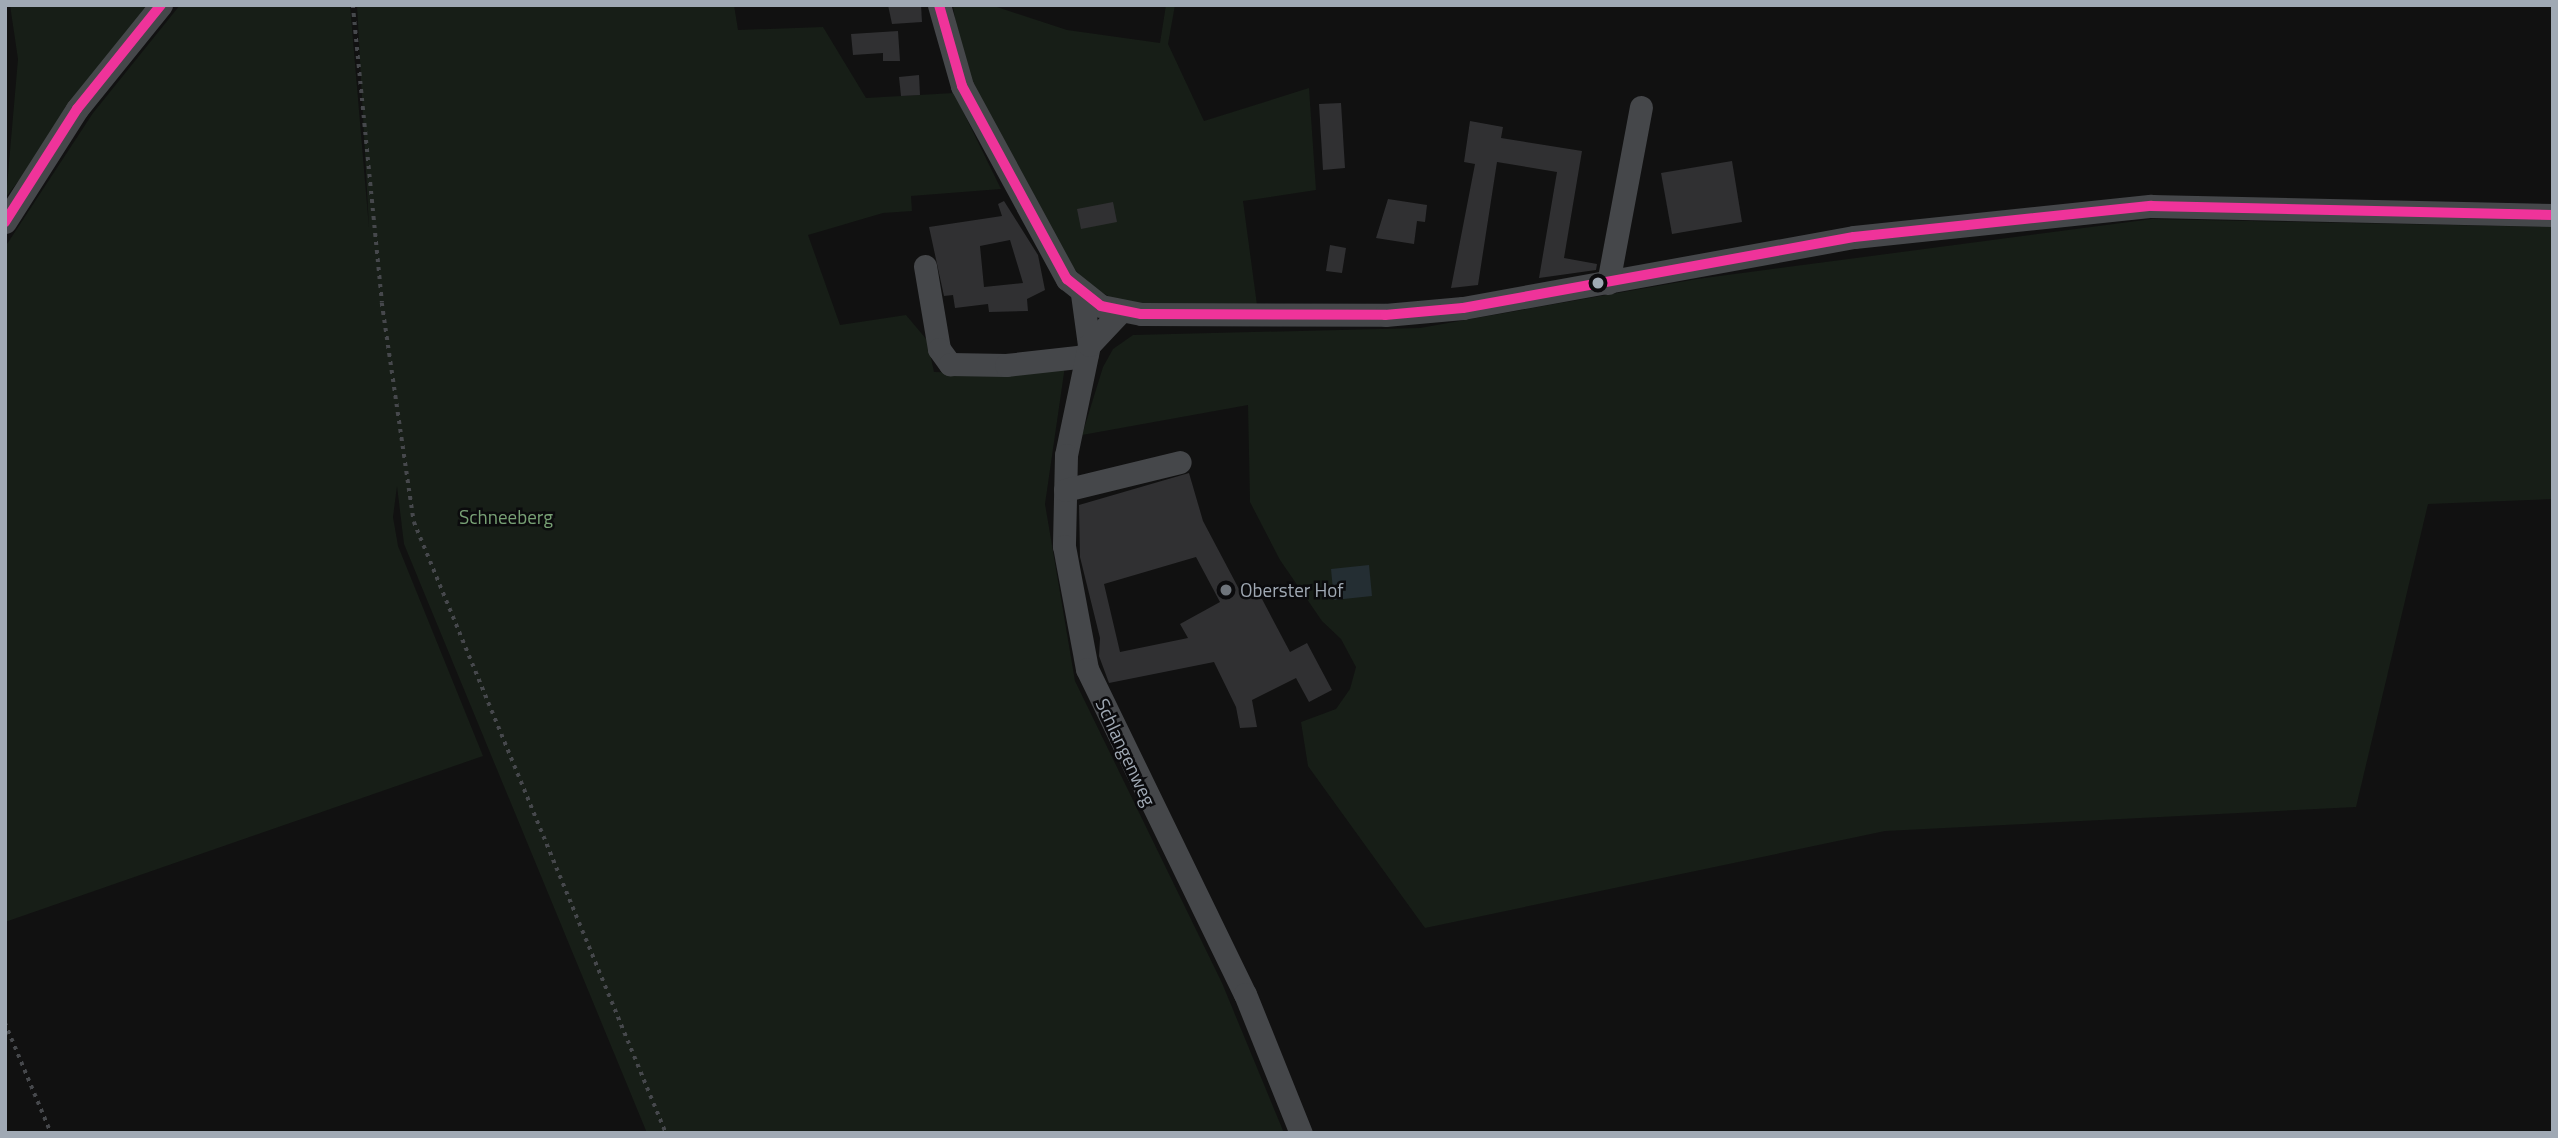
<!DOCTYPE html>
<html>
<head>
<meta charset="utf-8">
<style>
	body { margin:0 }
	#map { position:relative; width:2558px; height:1138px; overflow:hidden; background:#111; font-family:"Titillium Web",sans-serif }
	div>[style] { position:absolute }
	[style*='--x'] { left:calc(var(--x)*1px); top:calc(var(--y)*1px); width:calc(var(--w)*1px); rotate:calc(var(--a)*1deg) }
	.green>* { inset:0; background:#171e17 }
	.water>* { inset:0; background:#242e33 }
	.building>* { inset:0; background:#303032 }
	.path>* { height:3.5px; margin-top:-1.75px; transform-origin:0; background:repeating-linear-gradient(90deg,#46484c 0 3.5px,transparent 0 8.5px) }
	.minor>* { height:23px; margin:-11.5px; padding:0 11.5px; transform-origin:11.5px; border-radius:11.5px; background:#45474a }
	.bus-1>* { height:10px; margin:-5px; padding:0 5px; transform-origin:5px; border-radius:5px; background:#ef339a }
	.dots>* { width:19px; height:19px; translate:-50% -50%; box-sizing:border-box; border:4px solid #0b0b0d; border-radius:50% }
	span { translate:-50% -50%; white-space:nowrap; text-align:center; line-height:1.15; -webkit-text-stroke:5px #0b0b0d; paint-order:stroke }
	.park-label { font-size:19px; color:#78a175 }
	.poi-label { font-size:19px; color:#a0a9b4 }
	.left { translate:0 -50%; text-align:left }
	.street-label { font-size:19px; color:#a0a9b4 }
	.frame { position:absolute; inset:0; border:7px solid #a0a9b4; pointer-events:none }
</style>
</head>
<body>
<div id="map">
	<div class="green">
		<i style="clip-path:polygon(10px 5px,155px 5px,6px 197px,18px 59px)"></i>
		<i style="clip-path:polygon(180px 5px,350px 5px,369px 228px,357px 5px,734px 5px,738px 30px,823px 27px,866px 98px,954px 93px,1001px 189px,911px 196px,912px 211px,883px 213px,808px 235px,840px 325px,906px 315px,927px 340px,934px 372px,988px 373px,1065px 366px,1045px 504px,1075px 681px,1222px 983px,1284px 1133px,647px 1133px,404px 544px,397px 486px,393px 517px,398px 546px,483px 756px,5px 922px,5px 247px,93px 113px)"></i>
		<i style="clip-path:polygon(953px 5px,991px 5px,1067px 30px,1160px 43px,1166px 5px,1175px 5px,1168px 44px,1204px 121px,1309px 88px,1316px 190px,1243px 201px,1257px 305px,1139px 304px,1112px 298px,1090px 286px,1063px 256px,982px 103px,960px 54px)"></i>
		<i style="clip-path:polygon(2152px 219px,2553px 227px,2553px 499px,2428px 504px,2356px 807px,1885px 831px,1425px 928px,1308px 766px,1301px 722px,1336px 709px,1350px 689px,1356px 667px,1341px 639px,1322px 621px,1280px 560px,1250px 502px,1248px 405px,1082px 435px,1103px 367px,1113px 349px,1133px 335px,1420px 328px,1697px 279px)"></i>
	</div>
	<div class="water">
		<i style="clip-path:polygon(1369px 565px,1372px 596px,1334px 600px,1331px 569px)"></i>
	</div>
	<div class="building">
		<i style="clip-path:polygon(888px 5px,921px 5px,922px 22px,892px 24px)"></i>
		<i style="clip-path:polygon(898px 31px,900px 61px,883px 61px,883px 53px,853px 55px,851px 34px)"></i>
		<i style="clip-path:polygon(919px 75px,920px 95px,901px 96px,899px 77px)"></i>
		<i style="clip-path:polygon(1341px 103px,1345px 168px,1323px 170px,1319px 104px)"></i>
		<i style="clip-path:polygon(1470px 121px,1503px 127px,1501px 138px,1582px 151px,1564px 258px,1597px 264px,1596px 270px,1539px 278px,1557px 172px,1497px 162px,1478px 285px,1451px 288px,1475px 164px,1464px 162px)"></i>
		<i style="clip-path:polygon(1732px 161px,1742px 222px,1672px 234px,1661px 173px)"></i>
		<i style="clip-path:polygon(1388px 199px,1427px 205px,1425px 222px,1417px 221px,1414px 244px,1376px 238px)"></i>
		<i style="clip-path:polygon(evenodd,1004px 201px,1038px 255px,1045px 290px,1027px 299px,1028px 311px,989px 312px,988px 304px,955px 308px,953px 295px,944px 296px,929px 227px,1002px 216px,998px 204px,1004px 201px,1010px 240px,1023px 283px,984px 287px,980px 246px,1010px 240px)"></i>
		<i style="clip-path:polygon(1113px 202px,1117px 222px,1081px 229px,1077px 209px)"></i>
		<i style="clip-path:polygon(1330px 245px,1346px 248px,1342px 273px,1326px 271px)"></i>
		<i style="clip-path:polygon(evenodd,1189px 473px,1203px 521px,1240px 591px,1262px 599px,1290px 652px,1307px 643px,1332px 690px,1309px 702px,1296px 678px,1252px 700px,1257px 727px,1240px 728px,1236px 707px,1214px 662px,1109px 683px,1099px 656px,1100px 638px,1080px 557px,1079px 505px,1189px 473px,1196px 557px,1220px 602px,1180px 624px,1188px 638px,1120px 652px,1104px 584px,1196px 557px)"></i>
	</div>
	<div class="path">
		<i style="--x:353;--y:5;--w:299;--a:84.4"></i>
		<i style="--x:382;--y:303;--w:221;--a:81.7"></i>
		<i style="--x:414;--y:522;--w:661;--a:67.59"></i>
		<i style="--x:5;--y:1023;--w:119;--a:67.3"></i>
	</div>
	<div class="minor">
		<i style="--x:939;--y:5;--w:84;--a:74.1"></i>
		<i style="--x:962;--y:86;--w:220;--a:61.5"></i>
		<i style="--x:1067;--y:279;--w:43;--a:38.5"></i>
		<i style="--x:1101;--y:306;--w:41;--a:11.3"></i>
		<i style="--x:1141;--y:314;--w:244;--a:0.2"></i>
		<i style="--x:1385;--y:315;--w:78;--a:-5.1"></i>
		<i style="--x:1463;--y:308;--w:397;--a:-10.3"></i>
		<i style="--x:1854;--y:237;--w:299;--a:-6"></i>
		<i style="--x:2151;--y:206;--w:402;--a:1.3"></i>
		<i style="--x:5;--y:222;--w:134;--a:-57.5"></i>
		<i style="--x:77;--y:109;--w:134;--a:-51.1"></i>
		<i style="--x:925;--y:266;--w:84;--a:80.4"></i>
		<i style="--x:939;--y:349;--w:19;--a:54"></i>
		<i style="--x:950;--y:364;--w:56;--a:1"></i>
		<i style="--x:1006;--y:365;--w:81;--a:-6.4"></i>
		<i style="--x:1608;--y:283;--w:179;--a:-79.4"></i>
		<i style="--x:1082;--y:294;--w:51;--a:82.2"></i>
		<i style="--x:1089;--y:345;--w:112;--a:101.8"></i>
		<i style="--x:1066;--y:455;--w:91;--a:91.3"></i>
		<i style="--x:1064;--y:546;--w:125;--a:79.4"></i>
		<i style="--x:1087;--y:669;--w:361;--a:64.1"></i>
		<i style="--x:1245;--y:994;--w:150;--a:68.1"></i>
		<i style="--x:1089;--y:345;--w:47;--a:-46.7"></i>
		<i style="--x:1065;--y:490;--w:118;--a:-13.7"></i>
	</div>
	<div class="bus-1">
		<i style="--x:939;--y:5;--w:84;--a:74.1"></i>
		<i style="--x:962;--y:86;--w:220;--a:61.5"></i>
		<i style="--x:1067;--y:279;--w:43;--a:38.5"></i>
		<i style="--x:1101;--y:306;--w:41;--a:11.3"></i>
		<i style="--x:1141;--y:314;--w:244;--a:0.2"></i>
		<i style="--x:1385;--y:315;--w:78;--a:-5.1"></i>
		<i style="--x:1463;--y:308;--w:397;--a:-10.3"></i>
		<i style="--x:1854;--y:237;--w:299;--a:-6"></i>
		<i style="--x:2151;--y:206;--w:402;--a:1.3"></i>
		<i style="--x:5;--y:222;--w:134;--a:-57.5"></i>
		<i style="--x:77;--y:109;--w:134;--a:-51.1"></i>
	</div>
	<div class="dots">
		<i style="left:1598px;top:283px;background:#a0a9b4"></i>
		<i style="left:1226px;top:590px;background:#6e747b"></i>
	</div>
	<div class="park-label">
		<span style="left:506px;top:517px">Schneeberg</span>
	</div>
	<div class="poi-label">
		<span class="left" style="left:1240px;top:590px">Oberster Hof</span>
	</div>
	<div class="street-label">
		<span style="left:1126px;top:752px;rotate:65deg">Schlangenweg</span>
	</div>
	<div class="frame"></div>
</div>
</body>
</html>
